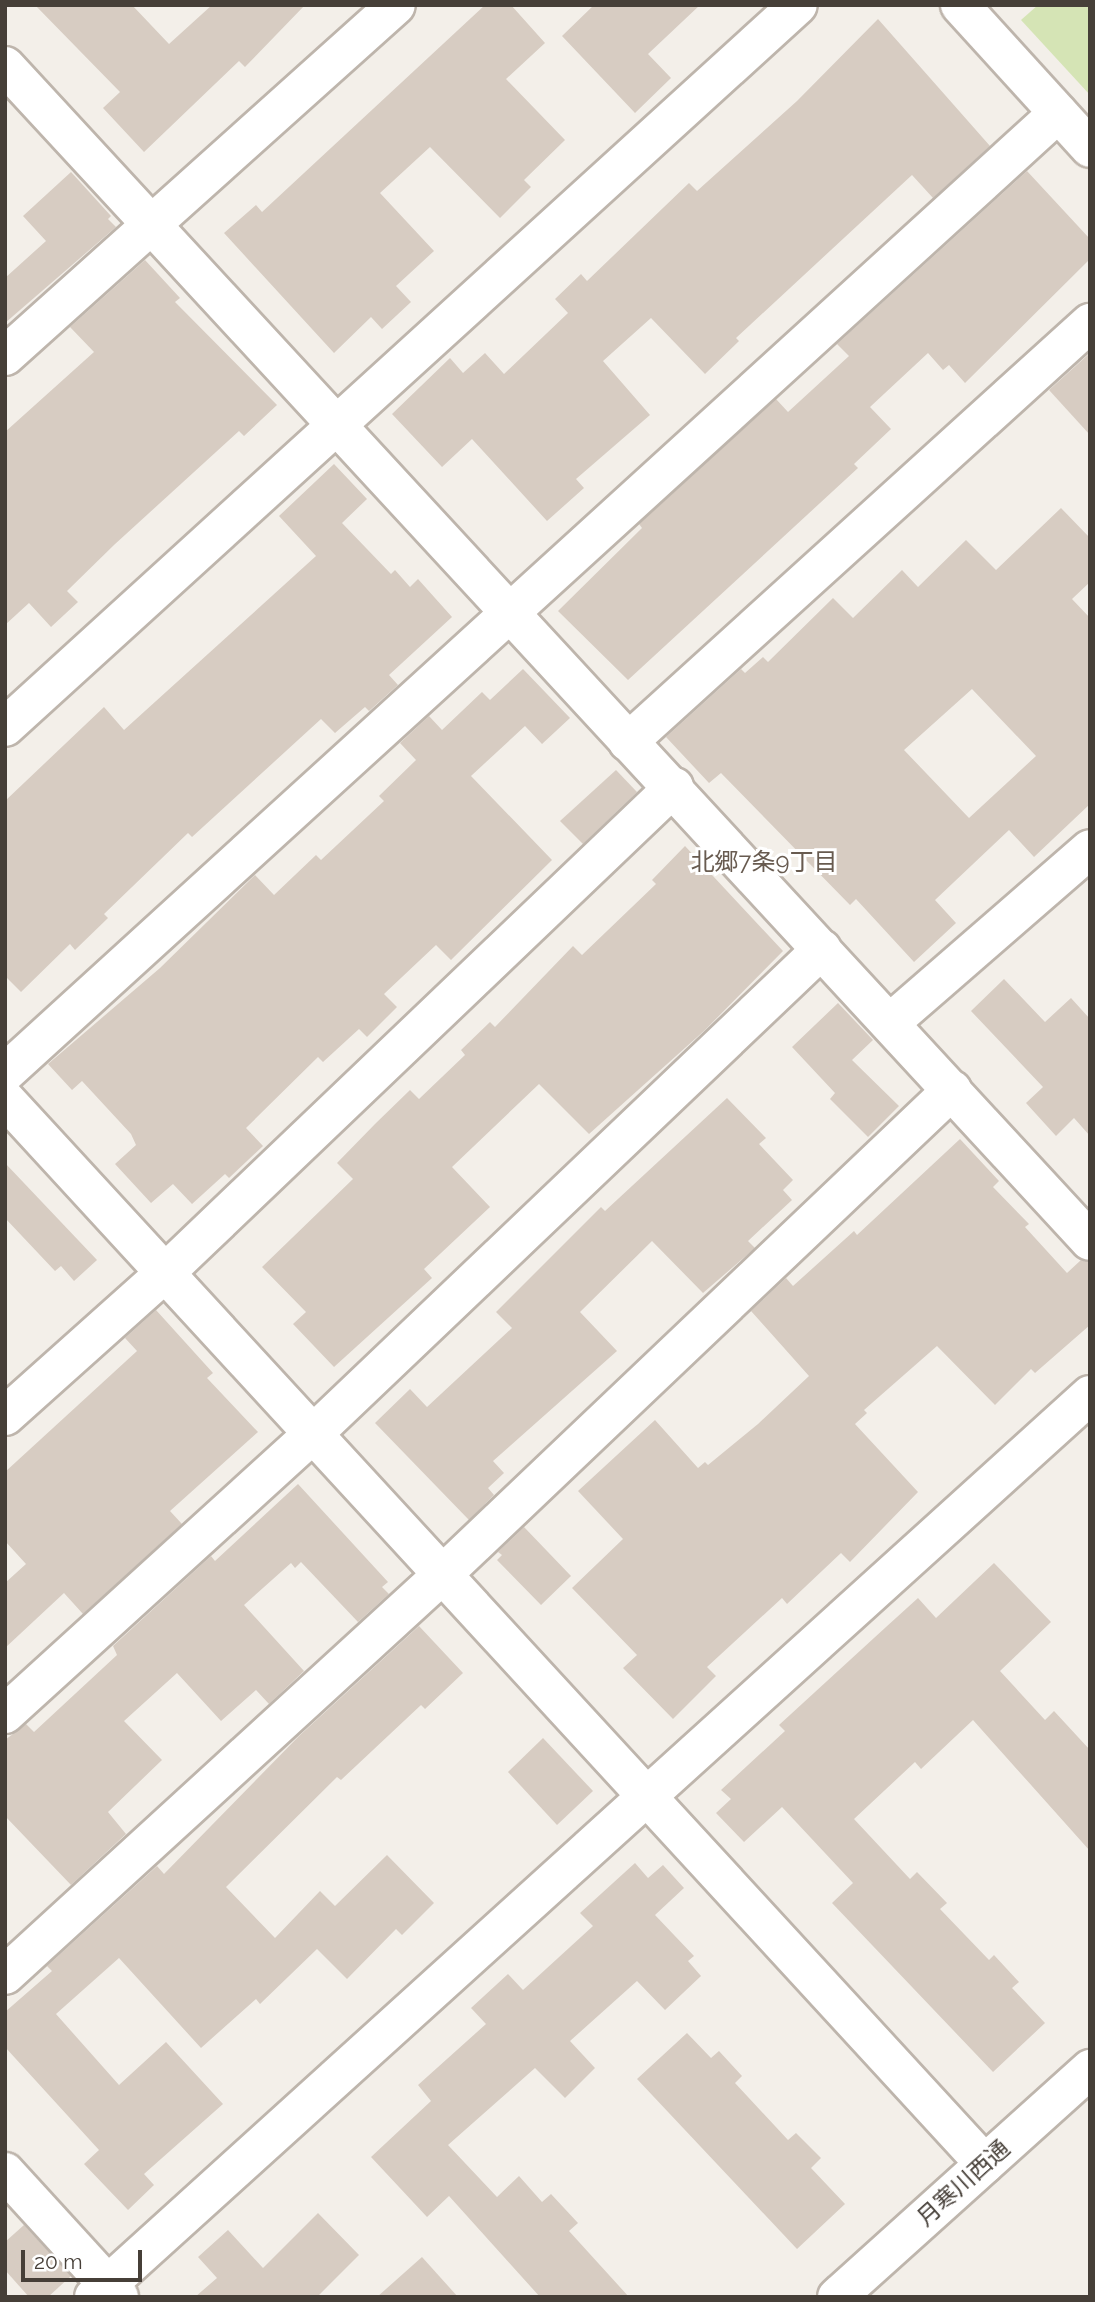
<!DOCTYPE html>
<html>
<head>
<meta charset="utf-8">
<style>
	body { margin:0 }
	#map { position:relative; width:1095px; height:2302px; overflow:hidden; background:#f3efe9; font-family:Raleway,"Noto Sans JP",sans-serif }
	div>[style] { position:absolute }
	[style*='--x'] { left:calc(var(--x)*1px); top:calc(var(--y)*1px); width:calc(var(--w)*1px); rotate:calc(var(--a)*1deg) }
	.green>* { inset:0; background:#d5e4b5 }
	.building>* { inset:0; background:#d7ccc2 }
	.roads { filter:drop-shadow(2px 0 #beb5ac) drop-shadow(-2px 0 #beb5ac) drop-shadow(0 2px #beb5ac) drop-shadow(0 -2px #beb5ac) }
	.minor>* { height:38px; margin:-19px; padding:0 19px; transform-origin:19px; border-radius:19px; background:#fff }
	span { translate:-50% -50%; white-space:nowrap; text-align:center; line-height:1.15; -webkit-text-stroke:6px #fff; paint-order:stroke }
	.street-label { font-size:23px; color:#463f38 }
	.neighbourhood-label { font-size:24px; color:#685b50 }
	.frame { position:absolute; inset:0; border:7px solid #463f38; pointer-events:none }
	.scale { position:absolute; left:21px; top:2250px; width:121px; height:32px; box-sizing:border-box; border:4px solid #463f38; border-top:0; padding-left:9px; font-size:21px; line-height:24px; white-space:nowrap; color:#463f38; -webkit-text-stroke:5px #fff; paint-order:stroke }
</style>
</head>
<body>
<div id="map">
	<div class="green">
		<i style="clip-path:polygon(1038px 5px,1090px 5px,1090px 95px,1021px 20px)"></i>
	</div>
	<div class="building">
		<i style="clip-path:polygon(35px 5px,132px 5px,169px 44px,212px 5px,305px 5px,245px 67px,239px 61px,144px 152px,103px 108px,120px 92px)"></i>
		<i style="clip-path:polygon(485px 5px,511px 5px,545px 43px,506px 79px,565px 140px,524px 180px,531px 187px,500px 218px,430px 147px,380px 193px,434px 251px,396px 286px,411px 302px,382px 329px,371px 317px,334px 353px,224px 233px,256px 205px,262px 212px)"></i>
		<i style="clip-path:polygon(594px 5px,700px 5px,648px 54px,671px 78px,635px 113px,562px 36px)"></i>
		<i style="clip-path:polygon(878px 19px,990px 146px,933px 198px,912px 175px,736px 338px,739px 341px,705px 374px,651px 318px,603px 361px,650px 415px,576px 479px,584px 488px,547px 521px,472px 439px,442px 467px,392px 414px,450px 358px,463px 373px,485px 353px,504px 374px,568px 313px,555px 299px,581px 274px,587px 281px,689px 183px,697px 191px,797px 101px)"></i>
		<i style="clip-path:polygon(1027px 171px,1090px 239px,1090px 259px,965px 383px,949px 365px,943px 370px,928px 353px,870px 407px,891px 429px,854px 464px,858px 468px,628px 680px,558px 611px,642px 528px,639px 524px,776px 399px,788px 412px,849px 356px,837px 344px)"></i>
		<i style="clip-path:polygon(71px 172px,111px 216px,108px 219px,116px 227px,5px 323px,5px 278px,46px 241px,23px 216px)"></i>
		<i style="clip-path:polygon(145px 260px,180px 298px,175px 302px,277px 405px,244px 436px,239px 431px,114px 545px,67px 591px,78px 602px,51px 627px,29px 603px,5px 625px,5px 432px,94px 352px,70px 327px)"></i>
		<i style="clip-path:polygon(1090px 353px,1090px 435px,1049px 390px)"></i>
		<i style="clip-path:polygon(334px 464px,367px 499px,342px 523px,391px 574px,395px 570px,410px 587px,418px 579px,452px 617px,389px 675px,398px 685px,369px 711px,365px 707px,335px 733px,321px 719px,192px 837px,188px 833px,104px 914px,108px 918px,75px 950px,70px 944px,21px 992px,5px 976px,5px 801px,104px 707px,124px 730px,316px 556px,279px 516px)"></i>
		<i style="clip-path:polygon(evenodd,1061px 508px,1090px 538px,1090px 582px,1072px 599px,1090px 618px,1090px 804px,1034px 857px,1009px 830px,935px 900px,956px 923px,914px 962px,856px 899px,850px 905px,721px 773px,709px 783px,666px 737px,741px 669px,745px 673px,763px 657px,768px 662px,833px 598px,853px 618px,902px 570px,918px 587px,966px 540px,996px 570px,1061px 508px,972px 689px,1036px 756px,969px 818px,904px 750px,972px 689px)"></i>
		<i style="clip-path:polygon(523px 669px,570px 718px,542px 744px,525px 726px,471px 776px,552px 860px,451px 960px,436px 945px,384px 994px,397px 1007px,367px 1037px,359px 1029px,323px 1062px,318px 1057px,246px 1128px,263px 1146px,229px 1178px,225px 1174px,192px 1204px,173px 1184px,151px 1203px,115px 1164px,136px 1145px,131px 1134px,82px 1081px,72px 1090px,48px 1064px,160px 968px,255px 875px,274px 895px,316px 855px,321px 860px,384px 801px,379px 796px,416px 760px,400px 743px,429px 716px,442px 730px,482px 692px,490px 700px)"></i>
		<i style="clip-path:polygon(616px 770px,637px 792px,583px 844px,560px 821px)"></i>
		<i style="clip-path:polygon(685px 846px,783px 951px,705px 1030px,589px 1134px,539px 1084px,452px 1167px,490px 1207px,424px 1269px,432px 1278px,334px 1367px,293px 1324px,306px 1312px,262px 1267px,353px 1179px,337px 1163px,375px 1124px,410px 1090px,419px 1099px,465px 1055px,461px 1050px,490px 1022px,495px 1027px,573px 946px,582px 955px,656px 884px,652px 880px)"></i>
		<i style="clip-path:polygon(1004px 979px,1045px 1022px,1071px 998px,1090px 1019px,1090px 1136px,1074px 1118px,1056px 1136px,1026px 1103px,1043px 1087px,971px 1011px)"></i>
		<i style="clip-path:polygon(838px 1003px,873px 1040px,852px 1060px,899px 1106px,868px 1137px,830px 1099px,835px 1093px,792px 1047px)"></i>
		<i style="clip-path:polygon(727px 1098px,766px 1138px,759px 1144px,793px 1180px,783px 1190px,792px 1200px,748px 1241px,755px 1248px,703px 1293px,652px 1241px,580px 1312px,617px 1351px,493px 1461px,504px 1473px,488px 1488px,494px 1495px,469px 1520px,375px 1423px,410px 1389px,427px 1407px,512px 1328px,496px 1312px,601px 1207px,605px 1211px)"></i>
		<i style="clip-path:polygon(960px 1139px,999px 1181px,993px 1187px,1029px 1224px,1025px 1227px,1067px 1273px,1081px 1260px,1090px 1262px,1090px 1325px,1035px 1373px,1031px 1369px,995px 1405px,937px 1346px,864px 1410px,867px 1413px,855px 1424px,918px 1492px,850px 1562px,841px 1553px,787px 1604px,782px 1598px,707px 1667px,716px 1676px,673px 1719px,623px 1668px,637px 1655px,572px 1588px,623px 1539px,578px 1491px,655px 1420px,698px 1468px,705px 1462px,708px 1465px,758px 1424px,809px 1376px,751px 1311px,786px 1278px,793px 1286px,854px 1231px,857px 1235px)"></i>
		<i style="clip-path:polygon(5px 1163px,97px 1260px,74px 1281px,61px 1266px,55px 1271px,5px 1218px)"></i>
		<i style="clip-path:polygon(156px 1310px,213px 1373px,207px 1378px,258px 1432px,170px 1511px,182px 1524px,83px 1614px,64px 1593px,5px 1648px,5px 1583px,26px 1564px,5px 1541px,5px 1472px,137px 1351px,125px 1338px)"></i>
		<i style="clip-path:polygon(298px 1484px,388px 1582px,382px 1587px,389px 1594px,358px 1622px,301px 1562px,295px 1568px,291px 1563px,244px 1605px,304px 1671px,269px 1704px,256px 1690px,221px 1721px,177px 1673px,124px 1721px,162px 1760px,108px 1812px,126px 1834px,71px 1885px,5px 1816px,5px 1740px,26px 1724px,34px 1732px,117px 1655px,113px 1646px,211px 1556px,215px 1561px)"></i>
		<i style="clip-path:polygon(524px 1527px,571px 1576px,541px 1605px,497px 1560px,502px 1555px,498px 1552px)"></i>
		<i style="clip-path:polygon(994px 1563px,1051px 1622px,1000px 1671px,1045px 1720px,1054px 1711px,1090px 1750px,1090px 1851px,973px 1720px,921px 1769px,915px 1762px,854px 1819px,910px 1879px,917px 1872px,947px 1903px,940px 1909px,989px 1960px,994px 1955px,1019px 1982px,1012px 1988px,1045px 2023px,993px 2072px,832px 1903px,853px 1883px,782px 1807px,744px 1842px,716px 1813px,731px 1799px,721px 1790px,785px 1731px,779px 1725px,886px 1627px,918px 1598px,936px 1618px)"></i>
		<i style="clip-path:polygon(419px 1626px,463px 1673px,425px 1709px,421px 1705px,341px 1780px,337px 1777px,226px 1887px,275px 1938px,320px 1891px,335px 1906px,387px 1855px,434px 1903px,402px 1935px,396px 1929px,347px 1979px,317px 1949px,260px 2004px,256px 1999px,201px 2048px,119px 1958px,56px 2014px,119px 2085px,166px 2042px,223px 2104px,144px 2174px,154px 2185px,128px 2210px,84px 2164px,99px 2150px,5px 2047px,5px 2012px,52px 1971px,47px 1966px,157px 1866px,164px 1874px,299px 1736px)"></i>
		<i style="clip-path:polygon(543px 1738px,593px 1791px,557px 1825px,508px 1772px)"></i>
		<i style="clip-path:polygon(635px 1863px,648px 1878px,663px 1865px,684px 1888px,655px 1915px,694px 1956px,688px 1961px,701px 1976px,665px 2010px,637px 1981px,570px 2041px,595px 2068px,565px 2098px,535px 2068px,448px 2145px,497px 2197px,519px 2176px,542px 2202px,551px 2194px,578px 2223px,569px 2231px,629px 2297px,540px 2297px,449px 2196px,427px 2217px,371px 2157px,431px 2101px,418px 2085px,486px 2024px,471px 2008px,508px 1974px,523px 1990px,593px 1926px,580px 1913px)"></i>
		<i style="clip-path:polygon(687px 2033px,711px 2058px,719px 2051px,742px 2076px,735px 2083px,788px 2140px,796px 2133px,821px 2158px,811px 2168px,845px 2204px,797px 2249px,637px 2079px)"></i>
		<i style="clip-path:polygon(318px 2213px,359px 2255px,317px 2297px,195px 2297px,217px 2278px,198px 2257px,228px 2230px,263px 2268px)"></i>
		<i style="clip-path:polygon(24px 2225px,71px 2276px,48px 2297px,29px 2297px,5px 2270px,5px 2242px)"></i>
		<i style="clip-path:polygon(422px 2257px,458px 2297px,377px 2297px)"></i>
	</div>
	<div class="roads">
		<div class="minor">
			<i style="--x:960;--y:5;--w:193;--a:47.7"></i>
			<i style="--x:5;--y:66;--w:1599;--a:47.28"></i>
			<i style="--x:5;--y:356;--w:525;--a:-41.91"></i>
			<i style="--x:5;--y:727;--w:1072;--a:-42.32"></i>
			<i style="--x:628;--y:742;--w:624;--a:-42.21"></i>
			<i style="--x:890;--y:1023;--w:265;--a:-41"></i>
			<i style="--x:5;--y:1073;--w:1425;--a:-42.35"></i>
			<i style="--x:5;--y:1099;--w:1447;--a:47.38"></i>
			<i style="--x:5;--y:1416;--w:215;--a:-41.8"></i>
			<i style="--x:165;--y:1273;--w:704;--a:-43.68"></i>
			<i style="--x:5;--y:1714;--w:416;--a:-42.3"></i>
			<i style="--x:313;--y:1434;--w:703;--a:-43.62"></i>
			<i style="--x:5;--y:1975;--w:592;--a:-42.47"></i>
			<i style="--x:442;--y:1575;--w:704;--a:-43.56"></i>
			<i style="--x:5;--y:2172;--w:169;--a:47.6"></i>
			<i style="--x:94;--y:2297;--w:1344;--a:-42.16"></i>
			<i style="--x:837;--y:2297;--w:341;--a:-42"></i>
		</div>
	</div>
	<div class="street-label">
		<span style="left:963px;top:2183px;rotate:-42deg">月寒川西通</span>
	</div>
	<div class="neighbourhood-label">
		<span style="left:764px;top:862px">北郷7条9丁目</span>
	</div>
	<div class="frame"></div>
	<div class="scale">20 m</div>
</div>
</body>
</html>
